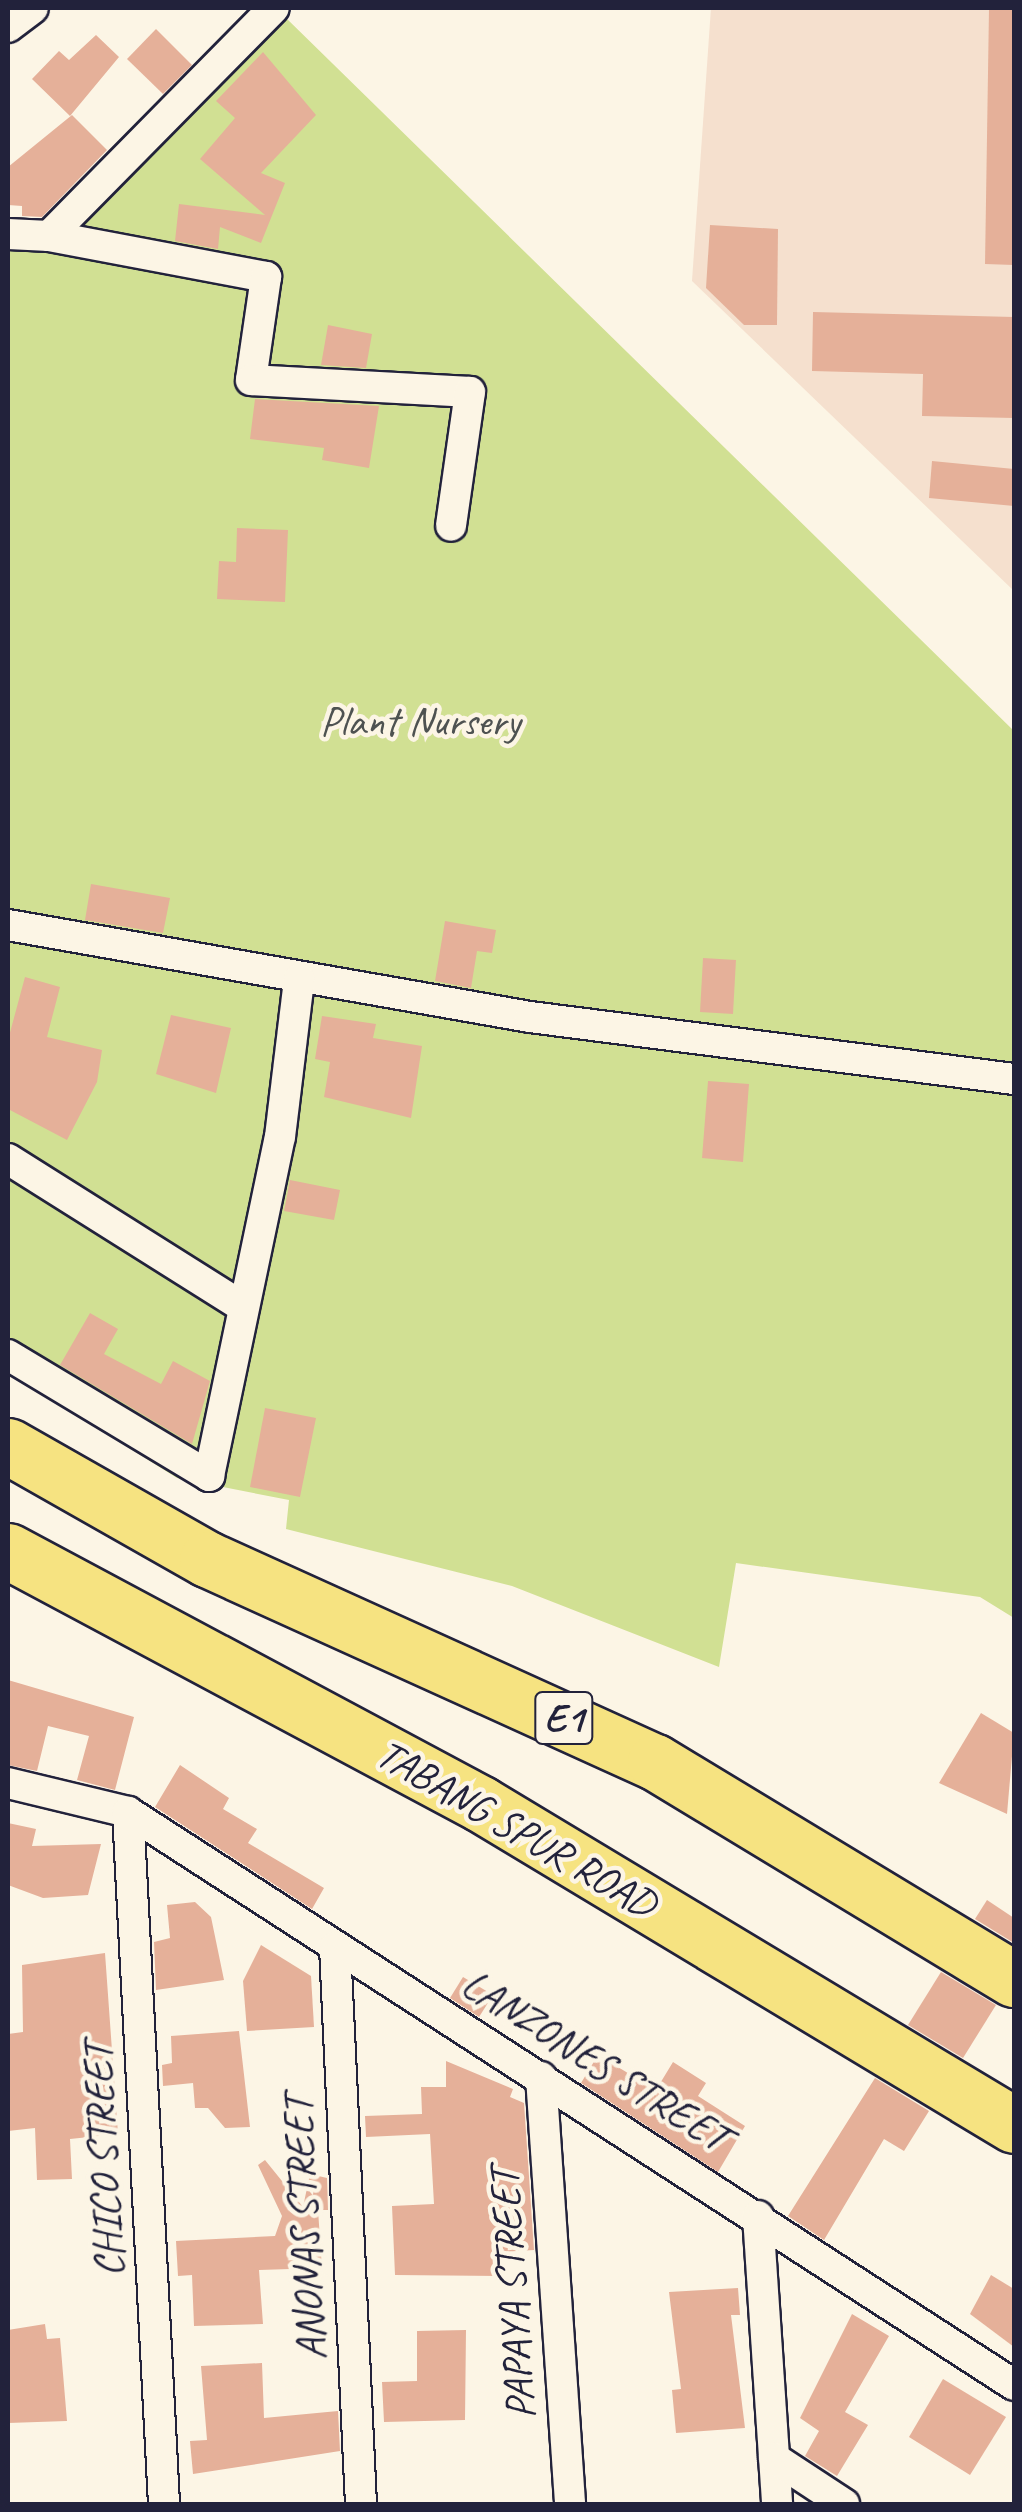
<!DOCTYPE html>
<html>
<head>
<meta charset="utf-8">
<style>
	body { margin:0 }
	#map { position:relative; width:1022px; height:2512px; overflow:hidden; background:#fcf5e5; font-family:Caveat,sans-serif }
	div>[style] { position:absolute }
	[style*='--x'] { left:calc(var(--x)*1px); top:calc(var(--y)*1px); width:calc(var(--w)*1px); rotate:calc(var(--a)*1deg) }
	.built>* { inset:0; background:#f5e0ce }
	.green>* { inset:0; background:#d1e093 }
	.building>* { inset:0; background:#e5b099 }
	.roads { filter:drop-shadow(2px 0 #22223b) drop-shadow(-2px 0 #22223b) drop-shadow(0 2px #22223b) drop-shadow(0 -2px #22223b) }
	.street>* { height:30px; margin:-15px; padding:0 15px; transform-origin:15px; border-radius:15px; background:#fcf5e5 }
	.highway>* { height:55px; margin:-27.5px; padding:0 27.5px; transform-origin:27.5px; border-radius:27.5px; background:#f6e381 }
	span { translate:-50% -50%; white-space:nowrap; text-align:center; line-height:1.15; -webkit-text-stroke:9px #fcf5e5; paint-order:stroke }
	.shield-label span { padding:2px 8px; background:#fcf5e5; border:2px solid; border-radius:8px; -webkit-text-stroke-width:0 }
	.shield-label { font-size:40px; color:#22223b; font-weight:700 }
	.park-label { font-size:42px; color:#4e5251 }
	.street-label { font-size:42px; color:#22223b }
	.frame { position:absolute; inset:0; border:10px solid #22223b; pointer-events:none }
</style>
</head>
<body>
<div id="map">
	<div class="built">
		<i style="clip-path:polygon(711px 8px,1014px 8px,1014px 591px,692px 281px)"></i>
	</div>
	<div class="green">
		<i style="clip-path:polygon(285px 17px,1014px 731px,1014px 1618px,980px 1597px,736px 1563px,719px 1667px,512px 1586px,286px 1529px,289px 1500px,177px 1478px,8px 1372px,8px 248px,54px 253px)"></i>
	</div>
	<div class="building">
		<i style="clip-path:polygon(989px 8px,1014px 8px,1014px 265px,985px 264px)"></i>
		<i style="clip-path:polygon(156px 29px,192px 65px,163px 94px,127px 59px)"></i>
		<i style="clip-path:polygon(96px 35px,119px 57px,70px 116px,32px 79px,59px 51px,69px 60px)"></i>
		<i style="clip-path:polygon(263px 52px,316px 115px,261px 173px,285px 183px,261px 243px,220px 227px,218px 249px,175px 241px,179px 204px,265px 215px,200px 159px,235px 118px,216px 101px)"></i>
		<i style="clip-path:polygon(72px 115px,107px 150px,42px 217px,22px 216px,22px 206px,8px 205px,8px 167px)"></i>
		<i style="clip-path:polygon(710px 225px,778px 229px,777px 325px,744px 325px,706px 288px)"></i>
		<i style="clip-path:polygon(813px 312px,1014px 317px,1014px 418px,922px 416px,923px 374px,812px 371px)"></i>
		<i style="clip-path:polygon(328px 325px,372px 334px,366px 368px,321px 365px)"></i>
		<i style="clip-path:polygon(255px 399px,379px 406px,369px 468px,322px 460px,324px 448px,250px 439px)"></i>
		<i style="clip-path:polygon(932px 461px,1014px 469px,1014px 506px,929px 498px)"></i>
		<i style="clip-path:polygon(237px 528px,288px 530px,285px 602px,217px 599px,219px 561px,236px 562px)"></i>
		<i style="clip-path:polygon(91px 884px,170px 898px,163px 933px,85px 920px)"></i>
		<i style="clip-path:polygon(445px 921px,496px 930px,492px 953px,477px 951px,471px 988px,435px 981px)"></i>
		<i style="clip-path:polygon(703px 958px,736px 960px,733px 1014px,700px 1012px)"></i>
		<i style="clip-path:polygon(25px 977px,60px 987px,47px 1037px,102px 1050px,97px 1082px,67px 1140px,8px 1109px,8px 1040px)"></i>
		<i style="clip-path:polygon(171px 1015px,231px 1028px,216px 1093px,156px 1074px)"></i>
		<i style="clip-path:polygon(322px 1016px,376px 1024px,373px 1038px,422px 1046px,411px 1118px,324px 1097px,330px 1062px,315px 1059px)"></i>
		<i style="clip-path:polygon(708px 1081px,749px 1084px,743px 1162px,702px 1158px)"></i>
		<i style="clip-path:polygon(290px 1180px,340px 1190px,334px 1220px,284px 1211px)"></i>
		<i style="clip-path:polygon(90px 1313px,118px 1329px,104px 1354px,161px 1384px,173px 1361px,210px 1381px,192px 1444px,60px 1365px)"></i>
		<i style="clip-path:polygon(265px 1408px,316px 1418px,300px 1497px,250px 1487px)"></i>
		<i style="clip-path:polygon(8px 1680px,134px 1717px,115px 1790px,77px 1780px,89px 1736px,48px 1726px,37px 1771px,8px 1765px)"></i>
		<i style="clip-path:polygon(981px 1713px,1014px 1733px,1007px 1814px,939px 1783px)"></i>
		<i style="clip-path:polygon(180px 1765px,229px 1798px,223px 1809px,257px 1829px,248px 1843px,324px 1888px,312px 1909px,155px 1807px)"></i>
		<i style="clip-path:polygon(8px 1823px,36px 1829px,32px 1846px,101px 1844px,88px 1895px,43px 1898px,8px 1885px)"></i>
		<i style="clip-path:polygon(987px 1900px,1014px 1918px,1014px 1943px,975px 1919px)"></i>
		<i style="clip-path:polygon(195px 1902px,211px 1917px,224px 1980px,156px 1990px,154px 1942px,170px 1938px,167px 1905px)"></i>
		<i style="clip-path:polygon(261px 1945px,311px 1976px,314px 2027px,247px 2031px,243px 1981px)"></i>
		<i style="clip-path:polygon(105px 1953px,118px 2134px,70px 2139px,72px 2179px,37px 2180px,35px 2128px,8px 2131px,8px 2034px,23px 2032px,22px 1965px)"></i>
		<i style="clip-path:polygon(941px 1972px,996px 2005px,963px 2058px,908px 2025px)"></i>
		<i style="clip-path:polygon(463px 1977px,493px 1995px,479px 2017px,450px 1998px)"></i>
		<i style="clip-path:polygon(239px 2031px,250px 2127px,225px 2128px,208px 2108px,195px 2108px,193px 2083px,163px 2086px,162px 2065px,172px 2063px,171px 2036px)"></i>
		<i style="clip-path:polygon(598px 2055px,656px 2090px,673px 2062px,706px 2083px,698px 2096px,745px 2126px,718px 2172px,581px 2083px)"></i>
		<i style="clip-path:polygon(446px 2061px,513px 2089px,510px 2097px,524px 2103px,534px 2250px,499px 2252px,500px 2276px,395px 2275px,392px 2206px,434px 2204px,430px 2134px,366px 2137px,365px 2116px,422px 2114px,421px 2087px,446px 2087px)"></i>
		<i style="clip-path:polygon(875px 2078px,929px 2111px,904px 2151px,884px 2139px,824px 2240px,788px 2216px)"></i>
		<i style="clip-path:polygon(265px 2160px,303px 2207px,310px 2174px,327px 2178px,328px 2210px,318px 2210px,322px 2268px,259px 2270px,263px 2324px,194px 2326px,192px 2275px,178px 2276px,176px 2241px,275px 2236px,282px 2216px,258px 2165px)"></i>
		<i style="clip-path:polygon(991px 2275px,1014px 2289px,1014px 2347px,970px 2314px)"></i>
		<i style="clip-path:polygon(738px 2288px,740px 2315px,731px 2315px,745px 2428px,676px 2433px,672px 2390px,681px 2389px,669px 2292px)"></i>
		<i style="clip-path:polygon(852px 2314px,889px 2336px,845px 2412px,868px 2425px,837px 2476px,805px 2456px,819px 2431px,800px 2418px)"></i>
		<i style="clip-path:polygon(45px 2324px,47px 2339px,60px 2338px,67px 2421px,8px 2423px,8px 2330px)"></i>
		<i style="clip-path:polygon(466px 2330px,465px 2420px,384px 2422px,382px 2382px,417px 2381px,417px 2331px)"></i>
		<i style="clip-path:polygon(262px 2363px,264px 2418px,338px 2411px,340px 2451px,193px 2474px,190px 2441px,207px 2440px,201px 2366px)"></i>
		<i style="clip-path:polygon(943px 2379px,1006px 2417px,970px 2475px,909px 2437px)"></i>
	</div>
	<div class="roads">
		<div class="street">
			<i style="--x:8;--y:27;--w:31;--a:-37"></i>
			<i style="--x:8;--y:234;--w:41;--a:2.8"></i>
			<i style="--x:49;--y:236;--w:320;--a:-45.4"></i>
			<i style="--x:49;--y:236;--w:221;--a:10.7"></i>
			<i style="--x:266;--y:277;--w:104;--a:98.3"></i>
			<i style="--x:251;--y:380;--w:219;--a:3.1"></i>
			<i style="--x:470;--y:392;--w:135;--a:98.1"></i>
			<i style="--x:8;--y:925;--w:530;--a:10"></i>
			<i style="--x:530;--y:1017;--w:488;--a:7.3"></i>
			<i style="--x:8;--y:1159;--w:278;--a:32.2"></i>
			<i style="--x:8;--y:1355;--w:235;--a:31"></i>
			<i style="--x:209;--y:1476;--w:346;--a:-78.2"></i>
			<i style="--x:280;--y:1137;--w:159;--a:-83.1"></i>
			<i style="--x:8;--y:1783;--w:123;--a:13.6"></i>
			<i style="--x:128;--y:1812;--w:1055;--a:32.89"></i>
			<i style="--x:128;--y:1812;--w:693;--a:87.02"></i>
			<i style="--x:335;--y:1947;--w:558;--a:87.33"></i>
			<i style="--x:541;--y:2077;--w:428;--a:86.1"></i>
			<i style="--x:758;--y:2216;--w:289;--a:86.2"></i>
			<i style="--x:774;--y:2458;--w:84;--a:33.3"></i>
		</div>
		<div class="highway">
			<i style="--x:8;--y:1446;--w:229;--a:29.6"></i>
			<i style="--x:207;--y:1559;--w:492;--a:24.4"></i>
			<i style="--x:655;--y:1762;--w:419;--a:31.2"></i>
			<i style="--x:8;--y:1551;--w:536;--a:28.14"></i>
			<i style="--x:481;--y:1804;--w:622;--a:31.06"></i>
		</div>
	</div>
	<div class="shield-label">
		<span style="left:564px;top:1718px">E1</span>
	</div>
	<div class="park-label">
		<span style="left:420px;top:722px">Plant Nursery</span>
	</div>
	<div class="street-label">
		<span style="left:516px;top:1829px;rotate:30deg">TABANG SPUR ROAD</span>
		<span style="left:595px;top:2061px;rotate:32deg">LANZONES STREET</span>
		<span style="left:104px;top:2160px;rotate:-93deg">CHICO STREET</span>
		<span style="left:305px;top:2228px;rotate:-93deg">ANONAS STREET</span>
		<span style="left:513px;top:2294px;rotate:-94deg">PAPAYA STREET</span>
	</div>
	<div class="frame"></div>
</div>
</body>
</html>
